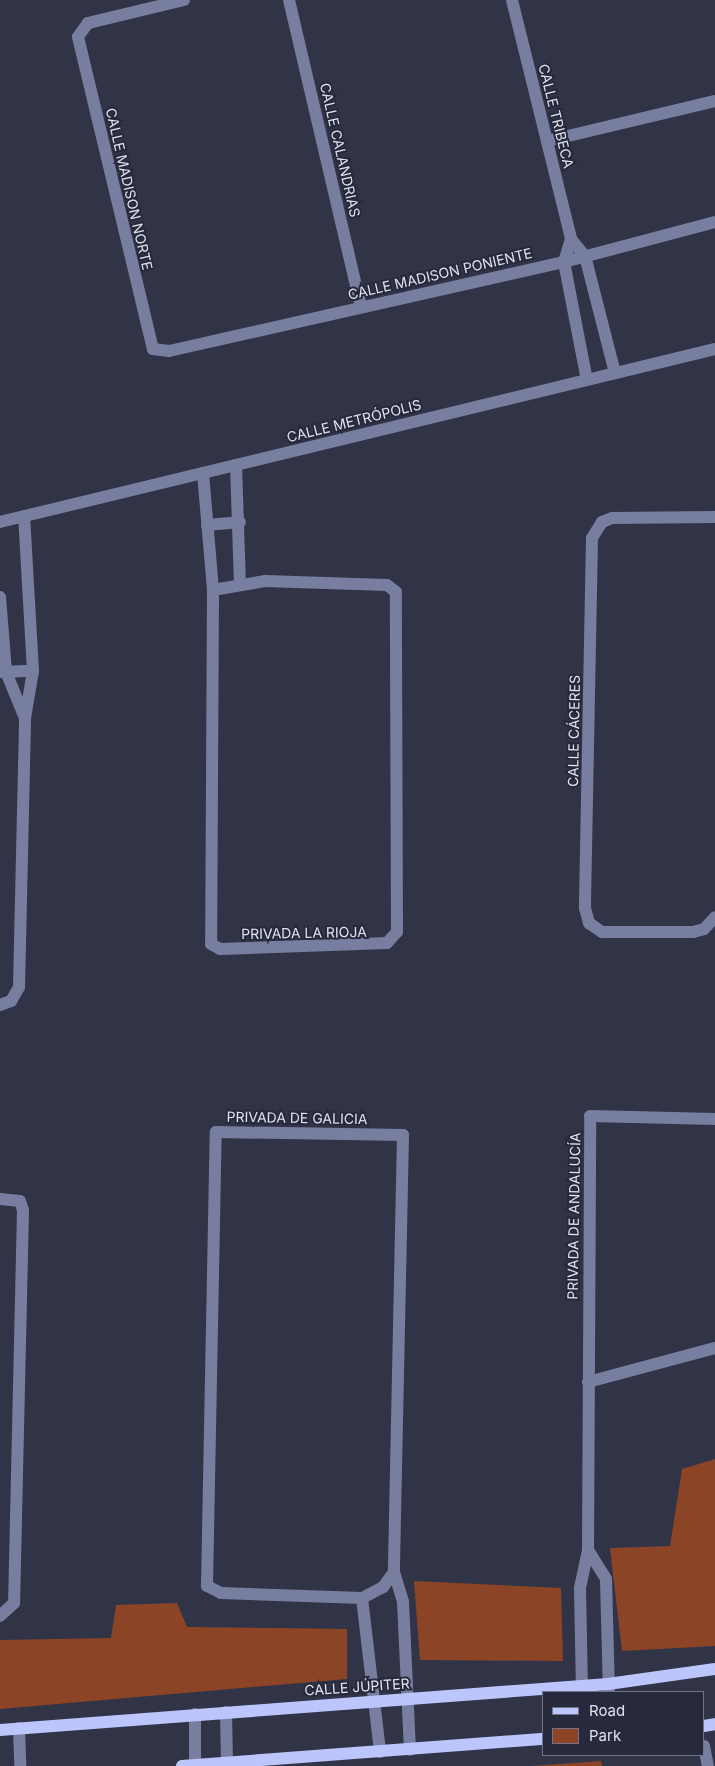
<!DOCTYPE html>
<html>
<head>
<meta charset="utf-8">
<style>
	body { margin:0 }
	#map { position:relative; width:715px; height:1766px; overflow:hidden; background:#313447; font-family:Inter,sans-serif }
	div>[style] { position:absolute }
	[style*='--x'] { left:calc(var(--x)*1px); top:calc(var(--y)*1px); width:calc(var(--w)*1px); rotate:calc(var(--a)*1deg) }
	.green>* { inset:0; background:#8c4426 }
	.minor>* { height:12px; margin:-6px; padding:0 6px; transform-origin:6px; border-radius:6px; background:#787e9f }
	.major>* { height:12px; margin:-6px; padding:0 6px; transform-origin:6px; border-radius:6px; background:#bdc6fc }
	span { translate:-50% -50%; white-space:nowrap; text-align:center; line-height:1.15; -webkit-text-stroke:4px #272a3c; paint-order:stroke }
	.street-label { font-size:14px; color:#e1e3ef }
	.legend { position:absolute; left:542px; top:1691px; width:162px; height:65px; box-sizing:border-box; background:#272a3c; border:1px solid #717484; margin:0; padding:6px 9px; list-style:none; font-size:15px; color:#e1e3ef }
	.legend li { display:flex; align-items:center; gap:10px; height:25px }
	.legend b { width:25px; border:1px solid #717484 }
</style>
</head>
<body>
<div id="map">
	<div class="green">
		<i style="clip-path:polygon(715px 1459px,715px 1646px,622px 1651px,610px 1548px,670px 1546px,682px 1469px)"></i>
		<i style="clip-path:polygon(414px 1581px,561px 1588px,563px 1661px,420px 1660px)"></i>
		<i style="clip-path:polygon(177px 1603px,187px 1627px,347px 1629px,347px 1679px,0 1709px,0 1640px,111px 1638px,116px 1605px)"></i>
		<i style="clip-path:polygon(601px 1761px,602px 1766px,532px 1766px)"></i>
	</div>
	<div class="minor">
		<i style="--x:184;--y:0;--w:99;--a:166.5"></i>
		<i style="--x:88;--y:23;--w:17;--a:126"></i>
		<i style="--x:78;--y:37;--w:321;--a:76.5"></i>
		<i style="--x:153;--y:349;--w:16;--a:7"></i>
		<i style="--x:169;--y:351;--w:405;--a:-12.7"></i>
		<i style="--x:564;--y:262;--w:156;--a:-14.8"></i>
		<i style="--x:289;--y:0;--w:315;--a:76.8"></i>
		<i style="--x:512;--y:0;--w:246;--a:76.1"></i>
		<i style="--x:571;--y:239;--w:22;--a:51"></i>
		<i style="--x:585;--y:256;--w:121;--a:75.6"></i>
		<i style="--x:547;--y:141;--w:173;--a:-13.4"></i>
		<i style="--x:571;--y:239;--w:24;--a:107"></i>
		<i style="--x:564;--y:262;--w:120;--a:79"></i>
		<i style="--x:236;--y:465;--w:119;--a:88.1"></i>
		<i style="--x:203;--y:473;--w:117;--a:85.1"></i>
		<i style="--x:213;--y:590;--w:354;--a:90.3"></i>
		<i style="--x:211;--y:944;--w:10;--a:29"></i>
		<i style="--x:220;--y:949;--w:167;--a:-2.1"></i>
		<i style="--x:387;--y:943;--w:15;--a:-48"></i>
		<i style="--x:397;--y:932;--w:340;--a:-90.2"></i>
		<i style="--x:396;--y:592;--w:11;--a:-142"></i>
		<i style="--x:387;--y:585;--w:122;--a:-178.1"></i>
		<i style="--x:265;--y:581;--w:53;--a:170.2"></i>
		<i style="--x:715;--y:517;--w:103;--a:179.4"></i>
		<i style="--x:612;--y:518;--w:11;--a:158"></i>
		<i style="--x:602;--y:522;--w:19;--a:122"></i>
		<i style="--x:592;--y:538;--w:370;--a:91.1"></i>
		<i style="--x:585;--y:908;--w:16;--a:75"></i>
		<i style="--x:589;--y:923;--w:16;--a:35"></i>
		<i style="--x:602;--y:932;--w:91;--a:0"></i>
		<i style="--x:693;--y:932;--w:11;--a:-15"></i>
		<i style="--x:704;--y:929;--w:16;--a:-47"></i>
		<i style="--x:0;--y:522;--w:736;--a:-13.6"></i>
		<i style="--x:207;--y:525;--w:33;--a:-5"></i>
		<i style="--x:0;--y:597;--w:75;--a:85.4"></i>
		<i style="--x:6;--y:672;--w:50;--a:67.6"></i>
		<i style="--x:0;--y:672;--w:33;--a:-2"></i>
		<i style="--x:0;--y:1005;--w:12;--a:-20"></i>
		<i style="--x:11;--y:1001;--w:16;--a:-60"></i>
		<i style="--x:19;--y:987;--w:269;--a:-88.7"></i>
		<i style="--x:25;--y:718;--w:48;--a:-80.3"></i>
		<i style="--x:33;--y:671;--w:155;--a:-93.3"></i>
		<i style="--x:0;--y:1199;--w:20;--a:6"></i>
		<i style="--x:20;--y:1201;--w:9;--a:72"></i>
		<i style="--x:23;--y:1210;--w:393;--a:91.3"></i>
		<i style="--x:14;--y:1603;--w:19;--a:137"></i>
		<i style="--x:588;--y:1382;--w:131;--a:-15"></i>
		<i style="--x:588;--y:1550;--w:34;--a:58"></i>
		<i style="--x:606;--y:1579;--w:113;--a:88.5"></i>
		<i style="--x:394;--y:1572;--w:19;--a:126"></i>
		<i style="--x:383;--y:1587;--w:24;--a:152"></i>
		<i style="--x:362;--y:1598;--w:141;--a:-178"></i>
		<i style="--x:221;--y:1593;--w:16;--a:-153"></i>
		<i style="--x:207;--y:1586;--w:454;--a:-88.9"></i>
		<i style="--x:216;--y:1132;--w:187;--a:0.9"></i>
		<i style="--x:403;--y:1135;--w:437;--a:91.2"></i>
		<i style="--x:394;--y:1572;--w:31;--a:73"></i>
		<i style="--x:403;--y:1602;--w:148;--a:87.3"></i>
		<i style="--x:362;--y:1598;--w:155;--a:83.3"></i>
		<i style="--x:582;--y:1692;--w:104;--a:-91.1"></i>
		<i style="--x:580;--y:1588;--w:39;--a:-78"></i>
		<i style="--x:588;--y:1550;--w:434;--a:-89.7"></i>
		<i style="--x:590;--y:1116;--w:125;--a:1.4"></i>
		<i style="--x:226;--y:1712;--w:54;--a:88.9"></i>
		<i style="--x:195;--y:1714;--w:52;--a:90"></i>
		<i style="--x:19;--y:1728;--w:38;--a:88"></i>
		<i style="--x:704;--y:1746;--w:20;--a:79"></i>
	</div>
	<div class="major">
		<i style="--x:704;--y:1726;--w:11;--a:-10"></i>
		<i style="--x:0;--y:1730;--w:610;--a:-4.33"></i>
		<i style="--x:608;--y:1684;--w:108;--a:-8"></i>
		<i style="--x:182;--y:1766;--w:363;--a:-4.3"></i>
	</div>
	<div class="street-label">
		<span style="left:556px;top:116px;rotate:76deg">CALLE TRIBECA</span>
		<span style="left:340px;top:150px;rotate:77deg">CALLE CALANDRIAS</span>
		<span style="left:129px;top:189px;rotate:77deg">CALLE MADISON NORTE</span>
		<span style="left:440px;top:274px;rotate:-13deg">CALLE MADISON PONIENTE</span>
		<span style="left:354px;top:421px;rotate:-14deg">CALLE METRÓPOLIS</span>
		<span style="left:574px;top:731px;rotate:-89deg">CALLE CÁCERES</span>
		<span style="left:304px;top:933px;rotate:-1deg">PRIVADA LA RIOJA</span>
		<span style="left:297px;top:1118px;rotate:1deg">PRIVADA DE GALICIA</span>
		<span style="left:574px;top:1216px;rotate:-89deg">PRIVADA DE ANDALUCÍA</span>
		<span style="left:357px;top:1687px;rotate:-4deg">CALLE JÚPITER</span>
	</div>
	<ul class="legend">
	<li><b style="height:6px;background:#bdc6fc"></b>Road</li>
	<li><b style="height:14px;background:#8c4426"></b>Park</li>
	</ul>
</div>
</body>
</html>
